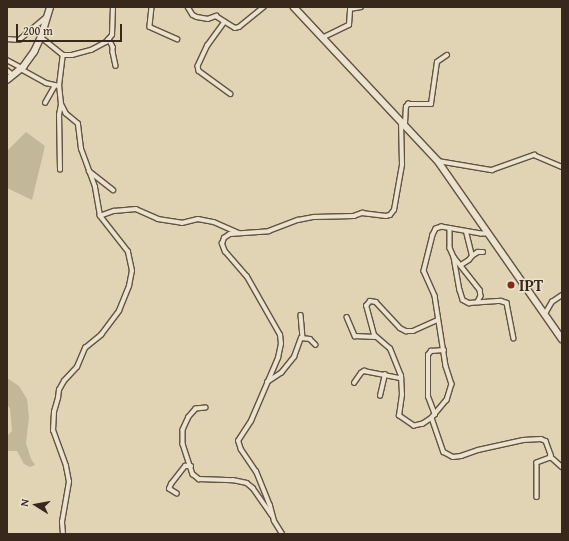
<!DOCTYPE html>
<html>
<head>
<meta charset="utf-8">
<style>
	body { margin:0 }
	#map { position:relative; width:569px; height:541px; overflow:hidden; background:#e0d4b4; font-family:"Gentium Book Plus",serif }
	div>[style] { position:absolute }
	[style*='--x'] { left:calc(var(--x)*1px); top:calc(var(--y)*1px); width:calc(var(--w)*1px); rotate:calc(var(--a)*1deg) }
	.green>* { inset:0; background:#c3b79a }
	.roads { filter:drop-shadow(1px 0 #625241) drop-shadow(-1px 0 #625241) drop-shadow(0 1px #625241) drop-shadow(0 -1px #625241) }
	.street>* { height:3.5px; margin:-1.75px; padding:0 1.75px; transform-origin:1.75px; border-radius:1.75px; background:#ebe3ce }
	.secondary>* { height:5.5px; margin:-2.75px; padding:0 2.75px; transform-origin:2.75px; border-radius:2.75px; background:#ebe3ce }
	.dots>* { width:11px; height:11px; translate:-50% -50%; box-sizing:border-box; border:2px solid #ebe3ce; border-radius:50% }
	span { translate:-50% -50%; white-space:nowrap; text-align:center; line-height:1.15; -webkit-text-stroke:3px #ebe3ce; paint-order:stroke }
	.poi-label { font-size:16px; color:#38271b; font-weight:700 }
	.left { translate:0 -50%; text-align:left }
	.frame { position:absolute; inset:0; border:8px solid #38271b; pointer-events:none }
	.north { position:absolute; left:16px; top:485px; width:40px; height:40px; -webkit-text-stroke:3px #ebe3ce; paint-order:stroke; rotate:281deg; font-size:11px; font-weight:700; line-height:16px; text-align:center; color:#38271b }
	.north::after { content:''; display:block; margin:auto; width:14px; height:18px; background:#38271b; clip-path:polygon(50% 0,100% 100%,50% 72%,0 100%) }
	.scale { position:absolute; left:16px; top:24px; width:106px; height:18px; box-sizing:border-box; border:2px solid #38271b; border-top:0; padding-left:5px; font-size:12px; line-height:14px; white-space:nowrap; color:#38271b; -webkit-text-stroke:3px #ebe3ce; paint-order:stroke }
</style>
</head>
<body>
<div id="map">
	<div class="green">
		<i style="clip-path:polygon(26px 132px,45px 146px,32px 200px,7px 188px,7px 151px)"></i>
		<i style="clip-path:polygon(7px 378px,19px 386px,27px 399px,29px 417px,26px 443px,31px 459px,35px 465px,30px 467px,24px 464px,17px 451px,7px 451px,7px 436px,12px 431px,10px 409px,7px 404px)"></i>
	</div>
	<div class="roads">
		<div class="street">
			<i style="--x:152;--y:7;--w:20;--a:96"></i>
			<i style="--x:150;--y:27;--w:30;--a:24"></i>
			<i style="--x:188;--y:7;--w:9;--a:58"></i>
			<i style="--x:193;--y:15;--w:4;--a:27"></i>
			<i style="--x:197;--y:17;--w:11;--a:10"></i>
			<i style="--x:208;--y:19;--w:9;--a:-21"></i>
			<i style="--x:216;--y:16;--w:22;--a:32"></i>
			<i style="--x:235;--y:28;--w:4;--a:-14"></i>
			<i style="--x:239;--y:27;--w:32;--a:-39"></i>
			<i style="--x:225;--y:22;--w:29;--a:126"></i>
			<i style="--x:208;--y:45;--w:23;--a:115"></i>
			<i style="--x:198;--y:66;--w:5;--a:79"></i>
			<i style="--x:199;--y:71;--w:39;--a:36"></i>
			<i style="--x:41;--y:37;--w:28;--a:39"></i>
			<i style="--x:63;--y:55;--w:9;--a:0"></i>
			<i style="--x:72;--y:55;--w:20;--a:-15"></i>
			<i style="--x:91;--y:50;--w:17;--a:-28"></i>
			<i style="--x:106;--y:42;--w:9;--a:-49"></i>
			<i style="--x:112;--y:35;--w:28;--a:-88"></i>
			<i style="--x:322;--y:38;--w:30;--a:-26"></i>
			<i style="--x:349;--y:25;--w:16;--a:-86"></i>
			<i style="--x:350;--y:9;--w:11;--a:-10"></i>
			<i style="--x:7;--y:39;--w:12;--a:5"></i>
			<i style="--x:19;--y:40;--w:35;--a:-40"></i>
			<i style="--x:109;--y:39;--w:9;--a:63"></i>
			<i style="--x:113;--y:47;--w:5;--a:90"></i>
			<i style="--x:113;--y:52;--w:14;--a:78"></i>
			<i style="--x:7;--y:60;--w:17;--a:28"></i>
			<i style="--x:21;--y:69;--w:29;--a:29"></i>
			<i style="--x:46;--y:83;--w:13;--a:13"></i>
			<i style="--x:7;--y:70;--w:8;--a:40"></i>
			<i style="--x:45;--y:103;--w:20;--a:-60"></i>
			<i style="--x:405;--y:124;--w:17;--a:-87"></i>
			<i style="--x:406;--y:107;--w:4;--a:-56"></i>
			<i style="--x:408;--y:104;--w:23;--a:0"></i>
			<i style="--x:431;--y:104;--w:42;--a:-81.9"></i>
			<i style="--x:437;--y:62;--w:12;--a:-35"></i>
			<i style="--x:438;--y:161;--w:55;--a:9.5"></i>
			<i style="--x:492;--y:170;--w:45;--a:-19.7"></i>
			<i style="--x:534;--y:155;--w:30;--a:23"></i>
			<i style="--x:60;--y:170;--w:55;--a:-91"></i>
			<i style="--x:59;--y:115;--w:10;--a:-79"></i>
			<i style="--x:89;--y:171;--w:31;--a:38"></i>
			<i style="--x:100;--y:216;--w:15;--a:-20"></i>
			<i style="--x:114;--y:211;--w:22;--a:-5"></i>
			<i style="--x:136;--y:209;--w:24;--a:24"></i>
			<i style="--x:158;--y:219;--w:24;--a:9"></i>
			<i style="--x:182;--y:223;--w:16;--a:-14"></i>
			<i style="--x:198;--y:219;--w:16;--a:11"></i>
			<i style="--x:214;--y:222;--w:27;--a:24"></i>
			<i style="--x:450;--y:228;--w:20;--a:90"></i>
			<i style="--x:450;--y:248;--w:10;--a:66"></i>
			<i style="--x:454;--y:257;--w:42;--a:51.8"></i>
			<i style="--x:480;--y:290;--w:6;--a:81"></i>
			<i style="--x:481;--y:296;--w:7;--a:117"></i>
			<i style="--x:489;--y:234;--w:8;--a:180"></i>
			<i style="--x:481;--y:234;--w:40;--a:-170"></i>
			<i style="--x:442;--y:227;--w:6;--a:162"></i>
			<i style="--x:436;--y:229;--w:7;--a:117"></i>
			<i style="--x:433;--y:235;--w:37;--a:104"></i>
			<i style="--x:424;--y:271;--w:27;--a:66"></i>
			<i style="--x:435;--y:296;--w:71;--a:81.1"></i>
			<i style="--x:446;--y:366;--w:19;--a:72"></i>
			<i style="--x:452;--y:384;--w:17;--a:107"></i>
			<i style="--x:447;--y:400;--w:23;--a:130"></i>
			<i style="--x:432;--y:418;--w:36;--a:71"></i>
			<i style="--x:444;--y:452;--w:10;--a:29"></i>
			<i style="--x:453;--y:457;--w:8;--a:-7"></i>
			<i style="--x:461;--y:456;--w:18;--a:-19"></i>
			<i style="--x:478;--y:450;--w:46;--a:-12.5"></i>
			<i style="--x:523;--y:440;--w:18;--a:-3"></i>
			<i style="--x:541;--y:439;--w:5;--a:22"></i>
			<i style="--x:546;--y:441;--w:15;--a:70"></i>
			<i style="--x:551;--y:455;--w:3;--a:108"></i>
			<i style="--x:550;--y:458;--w:14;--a:159"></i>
			<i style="--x:537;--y:463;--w:34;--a:90"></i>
			<i style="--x:472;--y:256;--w:7;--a:-34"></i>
			<i style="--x:478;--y:252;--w:5;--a:0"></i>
			<i style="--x:454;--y:257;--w:34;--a:80"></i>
			<i style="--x:460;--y:290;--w:10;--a:73"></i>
			<i style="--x:463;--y:300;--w:7;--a:27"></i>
			<i style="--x:469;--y:303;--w:32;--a:-4"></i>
			<i style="--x:501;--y:301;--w:6;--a:18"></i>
			<i style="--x:507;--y:303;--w:36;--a:79"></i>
			<i style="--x:461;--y:265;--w:9;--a:-32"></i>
			<i style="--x:469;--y:260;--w:5;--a:-53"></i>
			<i style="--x:472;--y:256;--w:25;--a:-104"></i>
			<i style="--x:545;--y:314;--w:14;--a:-60"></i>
			<i style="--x:552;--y:302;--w:12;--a:-35"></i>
			<i style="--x:301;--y:315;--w:23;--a:85"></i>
			<i style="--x:347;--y:317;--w:21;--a:67"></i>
			<i style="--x:355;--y:336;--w:20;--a:3"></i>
			<i style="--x:267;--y:382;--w:17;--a:-33"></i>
			<i style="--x:281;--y:373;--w:21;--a:-51"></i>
			<i style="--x:294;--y:357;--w:20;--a:-70"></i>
			<i style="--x:301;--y:338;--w:9;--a:6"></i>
			<i style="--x:310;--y:339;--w:8;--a:45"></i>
			<i style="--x:354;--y:383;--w:12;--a:-55"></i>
			<i style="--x:361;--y:373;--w:4;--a:-34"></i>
			<i style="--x:364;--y:371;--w:38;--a:11"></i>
			<i style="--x:380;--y:396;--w:22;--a:-77"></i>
			<i style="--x:206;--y:408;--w:10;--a:174"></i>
			<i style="--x:196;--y:409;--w:11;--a:131"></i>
			<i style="--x:189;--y:417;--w:14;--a:115"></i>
			<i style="--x:183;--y:430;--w:14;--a:90"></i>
			<i style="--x:183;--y:444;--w:32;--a:72"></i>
			<i style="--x:193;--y:474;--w:8;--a:40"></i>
			<i style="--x:199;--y:479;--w:34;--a:2"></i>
			<i style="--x:233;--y:480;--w:14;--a:12"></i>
			<i style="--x:247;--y:483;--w:8;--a:40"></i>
			<i style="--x:253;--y:488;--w:33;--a:55"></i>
			<i style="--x:435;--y:415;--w:19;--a:-111"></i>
			<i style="--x:428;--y:397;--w:42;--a:-90"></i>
			<i style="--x:428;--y:355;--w:5;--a:-53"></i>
			<i style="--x:431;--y:351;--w:13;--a:-4"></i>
			<i style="--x:432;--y:418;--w:11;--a:146"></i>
			<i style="--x:423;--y:424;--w:9;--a:167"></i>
			<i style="--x:414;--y:426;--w:18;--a:-146"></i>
			<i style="--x:399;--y:416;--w:21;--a:-82"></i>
			<i style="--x:402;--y:395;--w:19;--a:-93"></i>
			<i style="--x:401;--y:376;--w:29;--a:-112"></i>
			<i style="--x:390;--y:349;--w:21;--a:-139"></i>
			<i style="--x:374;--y:335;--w:30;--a:-105"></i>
			<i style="--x:366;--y:306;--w:6;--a:-51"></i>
			<i style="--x:370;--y:301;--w:6;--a:9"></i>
			<i style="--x:376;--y:302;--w:35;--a:47"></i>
			<i style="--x:400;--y:328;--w:7;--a:27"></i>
			<i style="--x:406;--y:331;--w:7;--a:0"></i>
			<i style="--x:413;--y:331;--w:27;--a:-24"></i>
			<i style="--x:551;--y:457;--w:15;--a:42"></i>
			<i style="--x:177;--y:494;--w:9;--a:-148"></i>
			<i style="--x:169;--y:489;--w:5;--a:-68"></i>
			<i style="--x:171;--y:484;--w:23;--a:-52"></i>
			<i style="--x:185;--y:466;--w:6;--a:0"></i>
			<i style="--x:63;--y:534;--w:12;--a:-95"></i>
			<i style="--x:62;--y:522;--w:41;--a:-80.1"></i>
			<i style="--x:69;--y:482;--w:16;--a:-101"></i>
			<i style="--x:66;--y:466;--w:37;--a:-110"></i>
			<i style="--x:53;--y:431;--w:19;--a:-87"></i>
			<i style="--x:54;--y:412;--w:15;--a:-74"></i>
			<i style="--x:58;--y:398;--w:8;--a:-83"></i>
			<i style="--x:59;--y:390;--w:10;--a:-61"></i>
			<i style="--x:64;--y:381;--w:19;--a:-47"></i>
			<i style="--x:77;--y:367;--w:21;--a:-67"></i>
			<i style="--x:85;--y:348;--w:21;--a:-39"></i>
			<i style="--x:101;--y:335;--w:30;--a:-53"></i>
			<i style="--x:119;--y:311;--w:27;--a:-68"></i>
			<i style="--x:129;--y:286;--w:15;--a:-79"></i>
			<i style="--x:132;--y:271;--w:19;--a:-102"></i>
			<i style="--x:128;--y:252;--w:46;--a:-127.9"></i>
			<i style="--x:100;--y:216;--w:29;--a:-100"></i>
			<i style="--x:95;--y:187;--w:40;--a:-110.2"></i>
			<i style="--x:81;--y:149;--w:25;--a:-97"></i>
			<i style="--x:78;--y:124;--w:16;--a:-140"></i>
			<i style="--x:66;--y:114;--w:11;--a:-117"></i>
			<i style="--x:61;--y:104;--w:18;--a:-96"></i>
			<i style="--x:59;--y:86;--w:31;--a:-83"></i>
			<i style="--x:282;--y:534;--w:15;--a:-122"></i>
			<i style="--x:274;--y:521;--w:16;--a:-105"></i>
			<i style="--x:270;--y:506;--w:37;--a:-112"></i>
			<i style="--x:256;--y:472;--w:27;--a:-124"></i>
			<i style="--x:241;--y:450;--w:9;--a:-108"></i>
			<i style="--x:238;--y:441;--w:24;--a:-57"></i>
			<i style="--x:251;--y:421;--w:69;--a:-66.8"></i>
			<i style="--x:278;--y:358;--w:14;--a:-78"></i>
			<i style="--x:281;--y:344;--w:9;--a:-96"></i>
			<i style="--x:280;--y:335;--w:67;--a:-119.6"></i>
			<i style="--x:247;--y:277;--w:33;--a:-131"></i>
			<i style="--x:225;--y:252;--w:9;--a:-111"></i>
			<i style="--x:222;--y:244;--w:6;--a:-72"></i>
			<i style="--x:224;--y:238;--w:7;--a:-34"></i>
			<i style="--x:230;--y:234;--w:39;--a:-4"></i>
			<i style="--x:269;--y:231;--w:31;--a:-21"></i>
			<i style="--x:298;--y:220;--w:16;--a:-11"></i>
			<i style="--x:314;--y:217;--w:40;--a:-1.4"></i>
			<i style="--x:354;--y:216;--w:9;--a:-21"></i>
			<i style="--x:362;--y:213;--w:24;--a:7"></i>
			<i style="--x:386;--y:216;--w:4;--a:-14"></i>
			<i style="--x:390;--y:215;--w:6;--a:-51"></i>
			<i style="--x:394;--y:210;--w:46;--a:-79.9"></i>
			<i style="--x:402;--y:165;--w:43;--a:-91.3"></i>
		</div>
		<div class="secondary">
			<i style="--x:294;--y:7;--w:211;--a:46.9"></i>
			<i style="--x:438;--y:161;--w:217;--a:55.1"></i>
			<i style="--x:7;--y:80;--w:21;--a:-39"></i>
			<i style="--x:23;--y:67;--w:19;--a:-54"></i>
			<i style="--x:34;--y:52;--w:17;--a:-65"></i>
			<i style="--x:41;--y:37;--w:31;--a:-73"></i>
		</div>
	</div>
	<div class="dots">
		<i style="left:511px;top:285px;background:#8f2418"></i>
	</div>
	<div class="poi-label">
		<span class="left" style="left:519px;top:285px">IPT</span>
	</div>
	<div class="frame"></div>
	<div class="north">N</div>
	<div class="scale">200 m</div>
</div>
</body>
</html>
